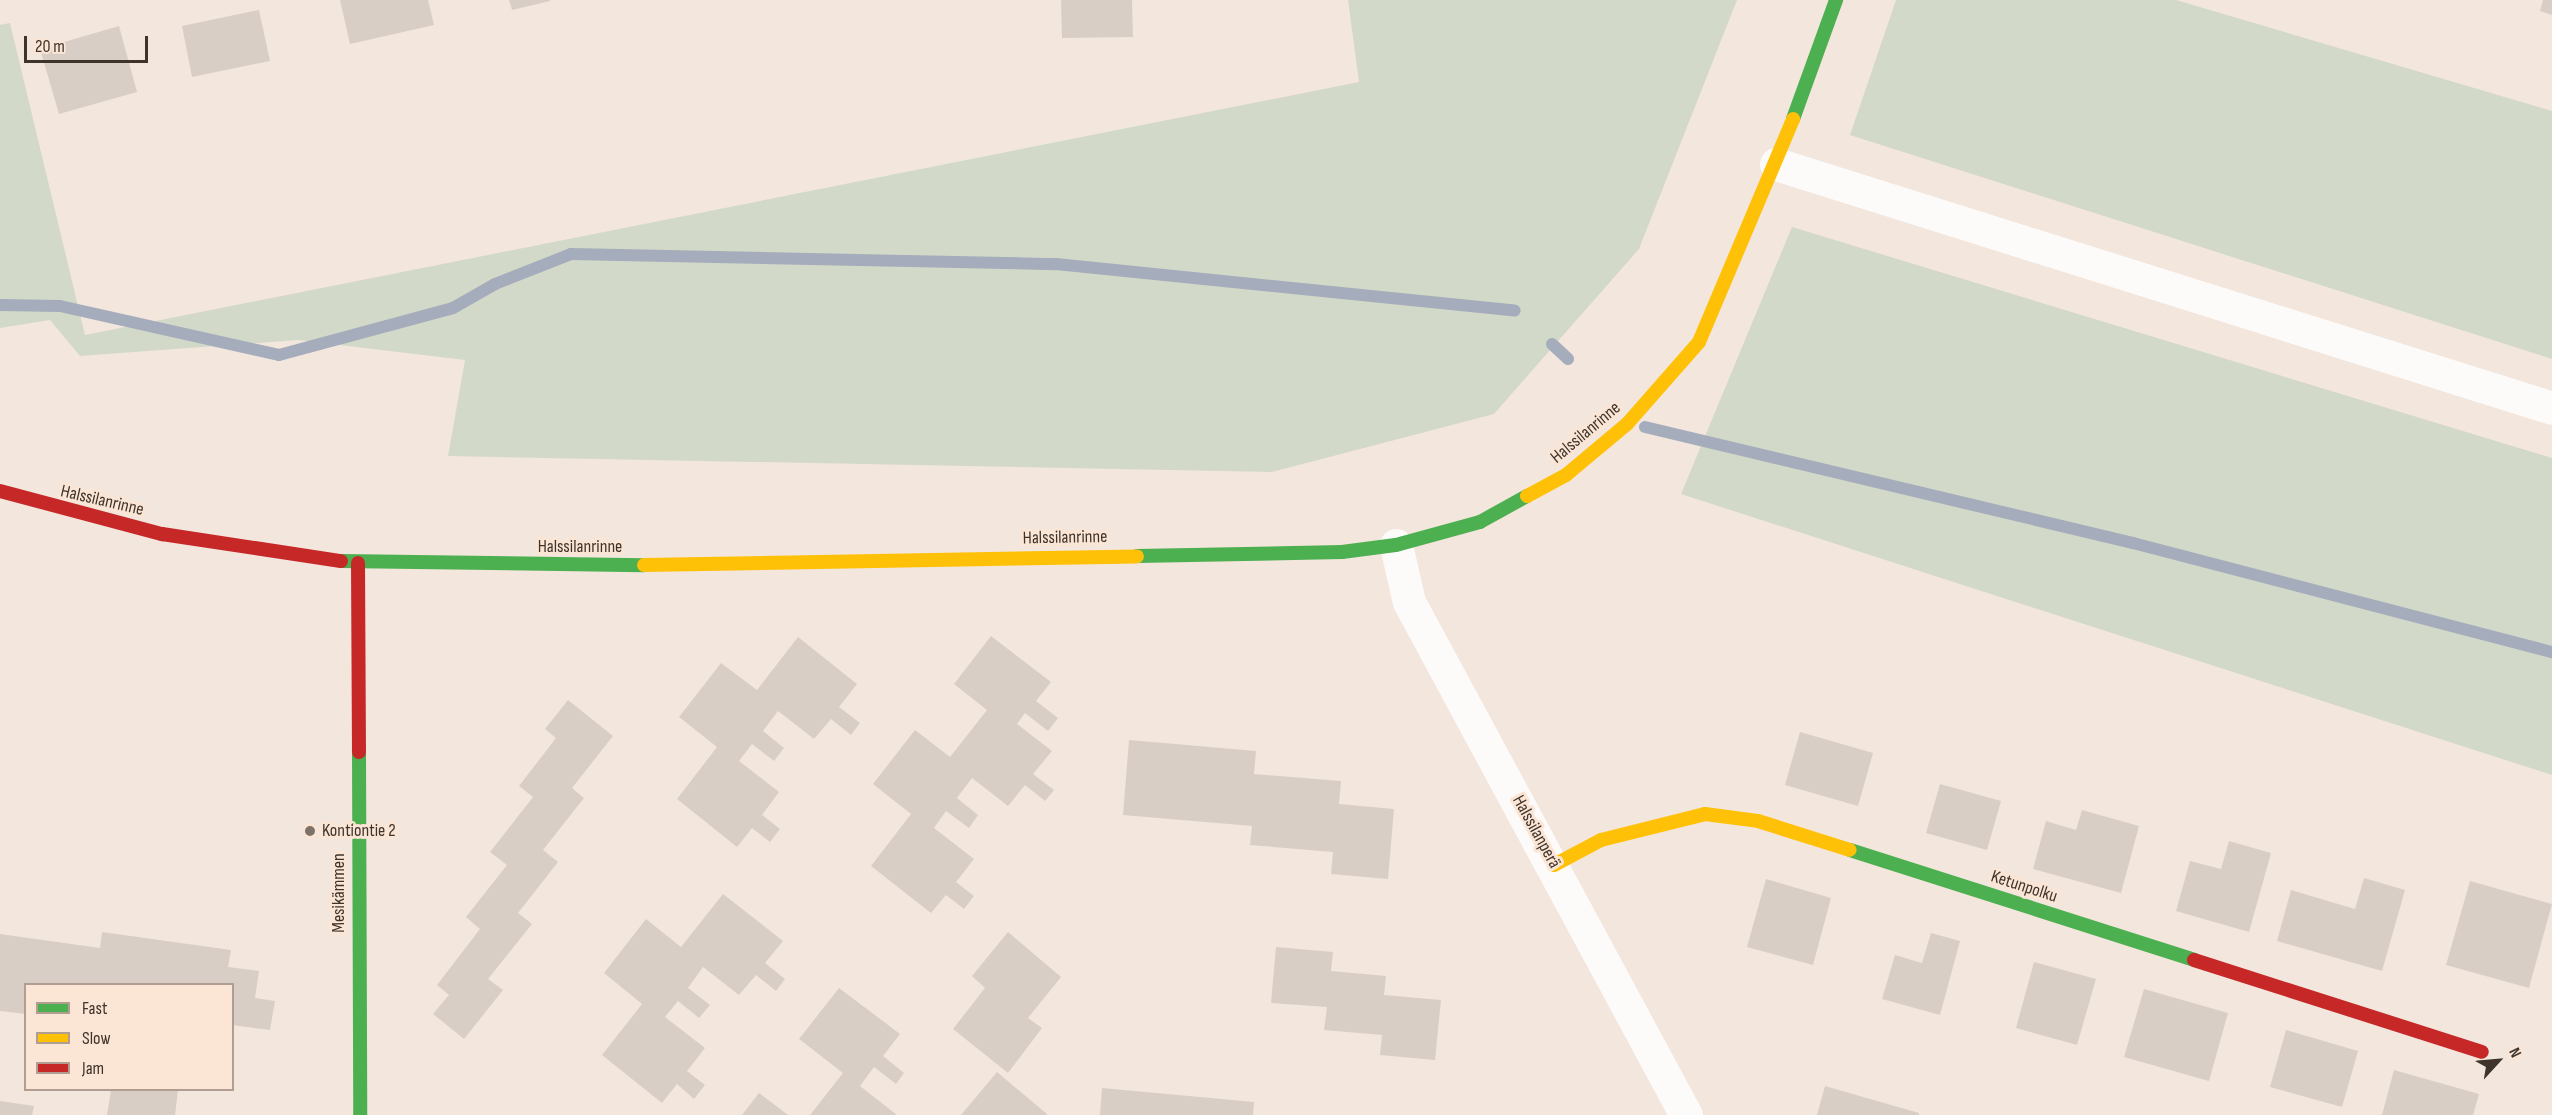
<!DOCTYPE html>
<html>
<head>
<meta charset="utf-8">
<style>
	body { margin:0 }
	#map { position:relative; width:2552px; height:1115px; overflow:hidden; background:#f3e6dd; font-family:"Sofia Sans Condensed",sans-serif }
	div>[style] { position:absolute }
	[style*='--x'] { left:calc(var(--x)*1px); top:calc(var(--y)*1px); width:calc(var(--w)*1px); rotate:calc(var(--a)*1deg) }
	.green>* { inset:0; background:#d3d9c8 }
	.stream>* { height:12px; margin:-6px; padding:0 6px; transform-origin:6px; border-radius:6px; background:#a5acbb }
	.building>* { inset:0; background:#d9cec6 }
	.street>* { height:33px; margin:-16.5px; padding:0 16.5px; transform-origin:16.5px; border-radius:16.5px; background:#fdfbfa }
	.fast>* { height:14px; margin:-7px; padding:0 7px; transform-origin:7px; border-radius:7px; background:#4caf50 }
	.slow>* { height:14px; margin:-7px; padding:0 7px; transform-origin:7px; border-radius:7px; background:#ffc107 }
	.jam>* { height:14px; margin:-7px; padding:0 7px; transform-origin:7px; border-radius:7px; background:#c62828 }
	.dots>* { width:16px; height:16px; translate:-50% -50%; box-sizing:border-box; border:3px solid #fbe5d5; border-radius:50% }
	span { translate:-50% -50%; white-space:nowrap; text-align:center; line-height:1.15; -webkit-text-stroke:6px #fbe5d5; paint-order:stroke }
	.street-label { font-size:18px; color:#3e342c }
	.poi-label { font-size:18px; color:#3e342c }
	.left { translate:0 -50%; text-align:left }
	.legend { position:absolute; left:24px; top:983px; width:210px; height:108px; box-sizing:border-box; background:#fbe5d5; border:2px solid #af9e91; margin:0; padding:8px 10px; list-style:none; font-size:18px; color:#3e342c }
	.legend li { display:flex; align-items:center; gap:12px; height:30px }
	.legend b { width:30px; border:2px solid #af9e91 }
	.north { position:absolute; left:2468px; top:1031px; width:60px; height:60px; -webkit-text-stroke:4px #fbe5d5; paint-order:stroke; rotate:64deg; font-size:16px; font-weight:700; line-height:24px; text-align:center; color:#3e342c }
	.north::after { content:''; display:block; margin:auto; width:21px; height:27px; background:#3e342c; clip-path:polygon(50% 0,100% 100%,50% 72%,0 100%) }
	.scale { position:absolute; left:24px; top:36px; width:124px; height:27px; box-sizing:border-box; border:3px solid #3e342c; border-top:0; padding-left:8px; font-size:18px; line-height:21px; white-space:nowrap; color:#3e342c; -webkit-text-stroke:4px #fbe5d5; paint-order:stroke }
</style>
</head>
<body>
<div id="map">
	<div class="green">
		<i style="clip-path:polygon(1348px 0,1737px 0,1639px 249px,1494px 414px,1272px 472px,448px 456px,465px 360px,298px 340px,80px 356px,50px 320px,0 328px,0 25px,10px 23px,85px 335px,1359px 82px)"></i>
		<i style="clip-path:polygon(1896px 0,2176px 0,2552px 111px,2552px 359px,1850px 135px)"></i>
		<i style="clip-path:polygon(1792px 227px,2552px 458px,2552px 775px,1681px 494px)"></i>
	</div>
	<div class="stream">
		<i style="--x:0;--y:305;--w:60;--a:1"></i>
		<i style="--x:60;--y:306;--w:224;--a:12.6"></i>
		<i style="--x:279;--y:355;--w:180;--a:-15.1"></i>
		<i style="--x:453;--y:308;--w:48;--a:-29.7"></i>
		<i style="--x:495;--y:284;--w:82;--a:-21.5"></i>
		<i style="--x:571;--y:254;--w:485;--a:1.2"></i>
		<i style="--x:1056;--y:264;--w:461;--a:5.8"></i>
		<i style="--x:1552;--y:344;--w:22;--a:43"></i>
		<i style="--x:1645;--y:427;--w:502;--a:13.37"></i>
		<i style="--x:2133;--y:543;--w:433;--a:14.6"></i>
	</div>
	<div class="building">
		<i style="clip-path:polygon(340px 0,428px 0,434px 25px,350px 44px)"></i>
		<i style="clip-path:polygon(509px 0,550px 0,550px 1px,512px 10px)"></i>
		<i style="clip-path:polygon(1061px 0,1132px 0,1133px 37px,1062px 38px)"></i>
		<i style="clip-path:polygon(2543px 0,2552px 0,2552px 15px,2540px 11px)"></i>
		<i style="clip-path:polygon(259px 10px,270px 61px,192px 77px,182px 26px)"></i>
		<i style="clip-path:polygon(119px 26px,137px 92px,59px 114px,40px 49px)"></i>
		<i style="clip-path:polygon(991px 636px,1051px 682px,1036px 701px,1058px 718px,1048px 731px,1025px 713px,1017px 724px,1052px 751px,1033px 774px,1054px 790px,1045px 801px,1025px 785px,1008px 806px,972px 778px,957px 798px,978px 815px,969px 828px,946px 811px,934px 828px,974px 859px,956px 882px,974px 896px,964px 909px,946px 895px,931px 913px,871px 866px,911px 814px,873px 784px,915px 730px,950px 757px,987px 710px,954px 684px)"></i>
		<i style="clip-path:polygon(798px 637px,857px 684px,839px 707px,860px 723px,851px 735px,831px 719px,814px 739px,778px 711px,763px 731px,784px 748px,774px 761px,752px 744px,739px 761px,779px 792px,762px 815px,780px 829px,770px 842px,752px 828px,737px 847px,677px 799px,717px 747px,679px 717px,721px 663px,757px 690px)"></i>
		<i style="clip-path:polygon(568px 700px,613px 736px,572px 788px,584px 798px,543px 850px,558px 862px,518px 913px,532px 924px,488px 979px,503px 990px,464px 1039px,433px 1014px,449px 995px,437px 985px,480px 929px,466px 917px,507px 865px,490px 852px,533px 797px,519px 786px,556px 738px,545px 729px)"></i>
		<i style="clip-path:polygon(1800px 732px,1873px 753px,1858px 806px,1785px 785px)"></i>
		<i style="clip-path:polygon(1129px 740px,1256px 751px,1254px 774px,1341px 781px,1339px 804px,1394px 809px,1388px 879px,1331px 874px,1333px 852px,1250px 845px,1252px 826px,1123px 815px)"></i>
		<i style="clip-path:polygon(1940px 784px,2001px 801px,1987px 850px,1926px 833px)"></i>
		<i style="clip-path:polygon(2082px 810px,2139px 826px,2121px 893px,2033px 869px,2046px 821px,2076px 830px)"></i>
		<i style="clip-path:polygon(2229px 841px,2271px 853px,2249px 932px,2176px 911px,2190px 861px,2221px 869px)"></i>
		<i style="clip-path:polygon(2364px 878px,2405px 890px,2382px 971px,2277px 941px,2291px 890px,2355px 909px)"></i>
		<i style="clip-path:polygon(1766px 879px,1831px 898px,1813px 965px,1747px 947px)"></i>
		<i style="clip-path:polygon(2470px 881px,2552px 904px,2529px 988px,2446px 965px)"></i>
		<i style="clip-path:polygon(723px 894px,783px 941px,765px 963px,785px 979px,776px 991px,756px 975px,739px 995px,703px 967px,688px 988px,710px 1005px,699px 1018px,678px 1001px,665px 1017px,705px 1048px,687px 1071px,705px 1085px,694px 1099px,677px 1084px,662px 1103px,602px 1055px,642px 1004px,604px 973px,646px 919px,681px 947px)"></i>
		<i style="clip-path:polygon(102px 932px,231px 950px,228px 967px,259px 971px,255px 998px,275px 1001px,270px 1030px,232px 1025px,232px 984px,26px 984px,26px 1014px,0 1011px,0 934px,100px 948px)"></i>
		<i style="clip-path:polygon(1008px 932px,1061px 977px,1028px 1018px,1042px 1028px,1008px 1073px,953px 1029px,985px 988px,972px 976px)"></i>
		<i style="clip-path:polygon(1931px 933px,1960px 941px,1940px 1015px,1882px 999px,1895px 955px,1922px 963px)"></i>
		<i style="clip-path:polygon(1276px 947px,1333px 952px,1331px 971px,1386px 976px,1384px 995px,1441px 1000px,1435px 1060px,1380px 1055px,1382px 1035px,1324px 1030px,1327px 1007px,1271px 1003px)"></i>
		<i style="clip-path:polygon(2034px 962px,2096px 979px,2077px 1045px,2016px 1028px)"></i>
		<i style="clip-path:polygon(839px 988px,900px 1034px,883px 1056px,904px 1073px,896px 1084px,874px 1067px,860px 1086px,897px 1115px,810px 1115px,843px 1073px,799px 1039px)"></i>
		<i style="clip-path:polygon(2144px 989px,2228px 1013px,2209px 1081px,2124px 1057px)"></i>
		<i style="clip-path:polygon(2286px 1030px,2358px 1051px,2342px 1107px,2270px 1087px)"></i>
		<i style="clip-path:polygon(2394px 1070px,2479px 1094px,2473px 1115px,2382px 1115px)"></i>
		<i style="clip-path:polygon(997px 1072px,1047px 1114px,1046px 1115px,961px 1115px)"></i>
		<i style="clip-path:polygon(1825px 1086px,1919px 1113px,1919px 1115px,1817px 1115px)"></i>
		<i style="clip-path:polygon(1102px 1088px,1254px 1102px,1253px 1115px,1100px 1115px)"></i>
		<i style="clip-path:polygon(111px 1090px,178px 1090px,175px 1115px,107px 1115px)"></i>
		<i style="clip-path:polygon(759px 1093px,788px 1115px,742px 1115px)"></i>
		<i style="clip-path:polygon(0 1101px,34px 1106px,32px 1115px,0 1115px)"></i>
	</div>
	<div class="street">
		<i style="--x:1776;--y:164;--w:813;--a:17.45"></i>
		<i style="--x:1396;--y:545;--w:58;--a:77.2"></i>
		<i style="--x:1409;--y:602;--w:583;--a:61.63"></i>
	</div>
	<div class="fast">
		<i style="--x:1793;--y:119;--w:127;--a:-70.1"></i>
		<i style="--x:1137;--y:556;--w:205;--a:-1.1"></i>
		<i style="--x:1342;--y:552;--w:54;--a:-7.4"></i>
		<i style="--x:1396;--y:545;--w:87;--a:-15.3"></i>
		<i style="--x:1480;--y:522;--w:54;--a:-29"></i>
		<i style="--x:341;--y:561;--w:303;--a:0.8"></i>
		<i style="--x:359;--y:752;--w:363;--a:89.8"></i>
		<i style="--x:1850;--y:850;--w:361;--a:17.7"></i>
	</div>
	<div class="slow">
		<i style="--x:1527;--y:496;--w:44;--a:-28.3"></i>
		<i style="--x:1566;--y:475;--w:80;--a:-39.9"></i>
		<i style="--x:1627;--y:424;--w:109;--a:-48.7"></i>
		<i style="--x:1699;--y:342;--w:242;--a:-67.1"></i>
		<i style="--x:644;--y:565;--w:493;--a:-1"></i>
		<i style="--x:1554;--y:865;--w:53;--a:-28"></i>
		<i style="--x:1601;--y:840;--w:107;--a:-14"></i>
		<i style="--x:1705;--y:814;--w:53;--a:7.5"></i>
		<i style="--x:1758;--y:821;--w:96;--a:17.5"></i>
	</div>
	<div class="jam">
		<i style="--x:0;--y:491;--w:168;--a:14.9"></i>
		<i style="--x:162;--y:534;--w:181;--a:8.6"></i>
		<i style="--x:358;--y:563;--w:189;--a:89.7"></i>
		<i style="--x:2194;--y:960;--w:302;--a:17.7"></i>
	</div>
	<div class="dots">
		<i style="left:310px;top:831px;background:#7d726a"></i>
	</div>
	<div class="street-label">
		<span style="left:1586px;top:433px;rotate:-40deg">Halssilanrinne</span>
		<span style="left:102px;top:501px;rotate:13deg">Halssilanrinne</span>
		<span style="left:1065px;top:538px;rotate:-1deg">Halssilanrinne</span>
		<span style="left:580px;top:547px">Halssilanrinne</span>
		<span style="left:1536px;top:832px;rotate:61deg">Halssilanperä</span>
		<span style="left:2024px;top:887px;rotate:18deg">Ketunpolku</span>
		<span style="left:339px;top:893px;rotate:-90deg">Mesikämmen</span>
	</div>
	<div class="poi-label">
		<span class="left" style="left:322px;top:831px">Kontiontie 2</span>
	</div>
	<ul class="legend">
	<li><b style="height:8px;background:#4caf50"></b>Fast</li>
	<li><b style="height:8px;background:#ffc107"></b>Slow</li>
	<li><b style="height:8px;background:#c62828"></b>Jam</li>
	</ul>
	<div class="north">N</div>
	<div class="scale">20 m</div>
</div>
</body>
</html>
